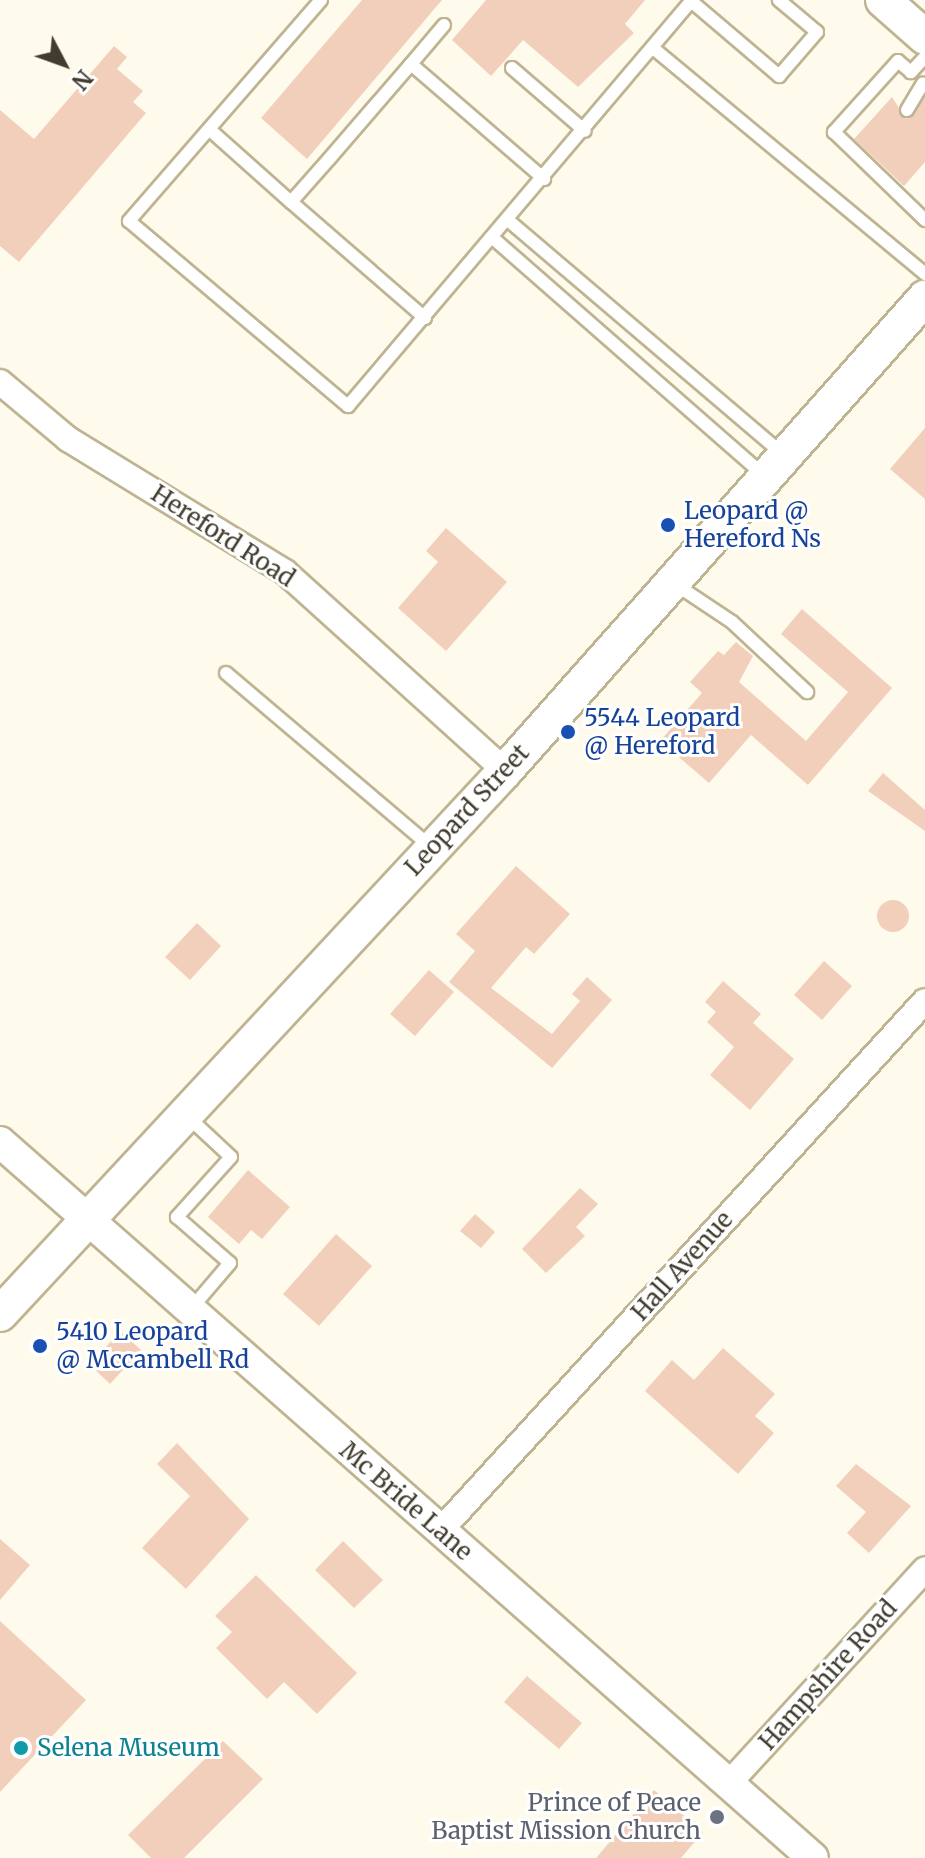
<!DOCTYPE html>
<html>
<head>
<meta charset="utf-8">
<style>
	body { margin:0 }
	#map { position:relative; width:925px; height:1858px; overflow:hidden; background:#fffbec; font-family:Merriweather,serif }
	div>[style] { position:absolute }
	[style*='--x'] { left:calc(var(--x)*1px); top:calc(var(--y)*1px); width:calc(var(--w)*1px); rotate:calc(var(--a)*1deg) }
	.building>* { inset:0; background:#f2cfbb }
	.round { border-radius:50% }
	.roads { filter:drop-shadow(2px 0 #bfb492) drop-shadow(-2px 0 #bfb492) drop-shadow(0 2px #bfb492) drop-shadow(0 -2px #bfb492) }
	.service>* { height:12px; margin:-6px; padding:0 6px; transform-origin:6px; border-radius:6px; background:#fff }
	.minor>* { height:24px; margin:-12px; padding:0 12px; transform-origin:12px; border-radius:12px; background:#fff }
	.tertiary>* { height:30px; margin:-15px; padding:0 15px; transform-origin:15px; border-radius:15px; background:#fff }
	.secondary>* { height:34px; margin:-17px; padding:0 17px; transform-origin:17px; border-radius:17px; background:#fff }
	.dots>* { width:22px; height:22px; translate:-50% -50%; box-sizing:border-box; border:4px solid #fff; border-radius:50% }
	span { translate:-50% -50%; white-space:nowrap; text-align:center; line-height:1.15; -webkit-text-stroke:6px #fff; paint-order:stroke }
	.transit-label { font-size:24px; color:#164399 }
	.left { translate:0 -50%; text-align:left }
	.street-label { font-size:24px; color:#413c2e }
	.culture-label { font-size:24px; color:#0d838f }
	.worship-label { font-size:24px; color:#5b616d }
	.right { translate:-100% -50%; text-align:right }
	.north { position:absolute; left:24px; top:24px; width:80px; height:80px; -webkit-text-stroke:6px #fff; paint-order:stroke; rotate:131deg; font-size:22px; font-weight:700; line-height:32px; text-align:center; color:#413c2e }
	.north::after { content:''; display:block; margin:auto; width:28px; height:36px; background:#413c2e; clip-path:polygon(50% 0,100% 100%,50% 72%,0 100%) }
</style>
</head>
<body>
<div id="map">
	<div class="building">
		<i style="clip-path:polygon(362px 0,442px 0,307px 159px,261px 118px)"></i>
		<i style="clip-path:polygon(486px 0,645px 0,625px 24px,634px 33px,578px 87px,523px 40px,491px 76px,452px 40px)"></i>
		<i style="clip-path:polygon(114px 46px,127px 57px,117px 69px,143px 91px,133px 102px,146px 113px,19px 262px,0 246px,0 110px,34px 139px)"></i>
		<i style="clip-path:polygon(892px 97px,906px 119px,925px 97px,925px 162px,904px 186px,854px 139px)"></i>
		<i style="clip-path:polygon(925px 428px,925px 499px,890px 469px)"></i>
		<i style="clip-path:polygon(446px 528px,507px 582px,446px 651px,398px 608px,438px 562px,426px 551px)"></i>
		<i style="clip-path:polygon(802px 609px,892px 688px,808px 785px,751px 735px,709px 783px,660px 741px,702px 693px,690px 682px,718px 651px,724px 655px,736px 642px,753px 656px,739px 682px,806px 741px,848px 692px,781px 634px)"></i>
		<i style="clip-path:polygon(883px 773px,925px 810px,925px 831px,868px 791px)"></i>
		<i style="clip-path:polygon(516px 866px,570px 914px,534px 954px,526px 947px,491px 988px,552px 1034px,580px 1001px,572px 994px,587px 977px,612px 1000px,552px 1068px,449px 982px,475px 951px,456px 934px)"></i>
		<i class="round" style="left:877px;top:900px;width:32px;height:32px"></i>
		<i style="clip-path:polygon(197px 923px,221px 946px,190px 980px,165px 957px)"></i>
		<i style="clip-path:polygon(824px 961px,852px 986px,822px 1020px,794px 995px)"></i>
		<i style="clip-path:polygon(429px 970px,454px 992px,415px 1036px,390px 1014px)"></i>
		<i style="clip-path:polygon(723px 981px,761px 1014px,753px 1023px,794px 1059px,750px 1110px,710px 1075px,734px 1047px,707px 1022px,716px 1012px,705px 1002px)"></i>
		<i style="clip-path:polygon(248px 1170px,290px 1207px,262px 1239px,251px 1230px,239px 1244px,208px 1217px)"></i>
		<i style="clip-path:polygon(580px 1188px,598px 1204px,576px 1227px,585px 1236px,546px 1273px,522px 1249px)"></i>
		<i style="clip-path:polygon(475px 1214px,495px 1232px,481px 1248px,460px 1231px)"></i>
		<i style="clip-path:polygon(336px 1234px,372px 1266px,319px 1326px,283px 1294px)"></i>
		<i style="clip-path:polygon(120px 1331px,141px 1350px,110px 1384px,90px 1365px)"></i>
		<i style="clip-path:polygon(723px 1348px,775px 1394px,755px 1416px,774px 1433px,738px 1474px,645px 1391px,672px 1360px,694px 1380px)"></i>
		<i style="clip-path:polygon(177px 1443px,249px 1519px,186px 1589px,142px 1548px,190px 1496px,157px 1464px)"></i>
		<i style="clip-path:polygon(856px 1464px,911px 1506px,869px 1553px,847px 1533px,866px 1512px,836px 1486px)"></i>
		<i style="clip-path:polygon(0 1539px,30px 1565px,0 1600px)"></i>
		<i style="clip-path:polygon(343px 1541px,383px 1580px,354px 1608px,315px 1570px)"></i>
		<i style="clip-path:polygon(256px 1575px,357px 1673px,317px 1714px,284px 1682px,267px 1699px,216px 1648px,232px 1632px,215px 1616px)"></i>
		<i style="clip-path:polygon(0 1621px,86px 1700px,0 1792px)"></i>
		<i style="clip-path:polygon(527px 1676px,582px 1723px,559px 1749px,504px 1702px)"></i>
		<i style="clip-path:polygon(223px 1741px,263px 1779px,184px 1858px,151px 1858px,128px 1835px)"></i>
		<i style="clip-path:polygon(654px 1790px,703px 1832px,681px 1858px,596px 1858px)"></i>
	</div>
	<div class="roads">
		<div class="service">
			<i style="--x:321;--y:0;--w:293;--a:131"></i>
			<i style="--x:129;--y:221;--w:287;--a:40.2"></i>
			<i style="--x:348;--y:406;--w:532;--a:-49.73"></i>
			<i style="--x:691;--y:1;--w:116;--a:40.4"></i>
			<i style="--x:779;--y:76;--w:58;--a:-49.2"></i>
			<i style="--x:817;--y:32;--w:50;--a:-139.9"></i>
			<i style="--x:653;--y:48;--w:354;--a:39.7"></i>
			<i style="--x:925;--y:57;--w:21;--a:133"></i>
			<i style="--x:911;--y:72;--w:17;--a:-140"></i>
			<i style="--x:898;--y:61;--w:96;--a:132"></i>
			<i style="--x:834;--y:132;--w:127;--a:44"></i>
			<i style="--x:411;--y:64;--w:51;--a:-49.8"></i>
			<i style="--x:512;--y:68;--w:96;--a:40.8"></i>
			<i style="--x:907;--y:110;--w:31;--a:-59"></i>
			<i style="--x:209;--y:129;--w:110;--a:41.7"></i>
			<i style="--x:509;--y:221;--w:360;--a:40.4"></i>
			<i style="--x:494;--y:239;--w:360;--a:41.2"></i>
			<i style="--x:425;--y:318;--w:177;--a:-139.1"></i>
			<i style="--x:291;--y:202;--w:57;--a:-48.5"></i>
			<i style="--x:329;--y:159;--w:125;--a:-49.2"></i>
			<i style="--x:411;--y:64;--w:176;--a:40.8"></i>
			<i style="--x:675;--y:584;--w:69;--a:33.7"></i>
			<i style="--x:732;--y:622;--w:103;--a:43"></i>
			<i style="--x:226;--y:673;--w:267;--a:40.3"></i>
			<i style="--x:187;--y:1116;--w:60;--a:43"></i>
			<i style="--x:231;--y:1157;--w:81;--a:132"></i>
			<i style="--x:177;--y:1217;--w:70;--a:41"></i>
			<i style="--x:230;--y:1263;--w:62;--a:130.4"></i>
		</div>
		<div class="minor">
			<i style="--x:0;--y:382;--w:89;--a:40"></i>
			<i style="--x:68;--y:439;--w:255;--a:31.5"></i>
			<i style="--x:285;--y:572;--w:297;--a:42.1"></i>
			<i style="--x:440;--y:1531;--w:718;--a:-47.54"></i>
			<i style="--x:731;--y:1781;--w:287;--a:-47.5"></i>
		</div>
		<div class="tertiary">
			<i style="--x:0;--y:1142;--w:1083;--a:41.37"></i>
		</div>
		<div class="secondary">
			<i style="--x:883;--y:0;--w:56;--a:41.4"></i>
			<i style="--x:0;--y:1314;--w:742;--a:-47.08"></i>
			<i style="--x:505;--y:771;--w:633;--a:-48.4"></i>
		</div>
	</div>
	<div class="dots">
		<i style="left:668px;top:525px;background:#1a4fb4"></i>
		<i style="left:568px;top:732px;background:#1a4fb4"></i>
		<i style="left:40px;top:1346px;background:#1a4fb4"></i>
		<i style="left:21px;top:1748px;background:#0f9aa8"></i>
		<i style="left:717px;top:1817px;background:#6b7280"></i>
	</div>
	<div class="transit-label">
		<span class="left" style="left:684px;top:525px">Leopard @<br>Hereford Ns</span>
		<span class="left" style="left:584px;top:732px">5544 Leopard<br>@ Hereford</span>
		<span class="left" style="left:56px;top:1346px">5410 Leopard<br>@ Mccambell Rd</span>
	</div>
	<div class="street-label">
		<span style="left:223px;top:536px;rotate:33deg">Hereford Road</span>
		<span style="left:467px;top:810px;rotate:-47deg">Leopard Street</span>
		<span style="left:682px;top:1266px;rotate:-48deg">Hall Avenue</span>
		<span style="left:406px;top:1501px;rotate:41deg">Mc Bride Lane</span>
		<span style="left:828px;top:1675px;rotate:-48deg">Hampshire Road</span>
	</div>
	<div class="culture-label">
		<span class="left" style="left:37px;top:1748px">Selena Museum</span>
	</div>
	<div class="worship-label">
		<span class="right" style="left:701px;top:1817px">Prince of Peace<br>Baptist Mission Church</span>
	</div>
	<div class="north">N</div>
</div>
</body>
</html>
